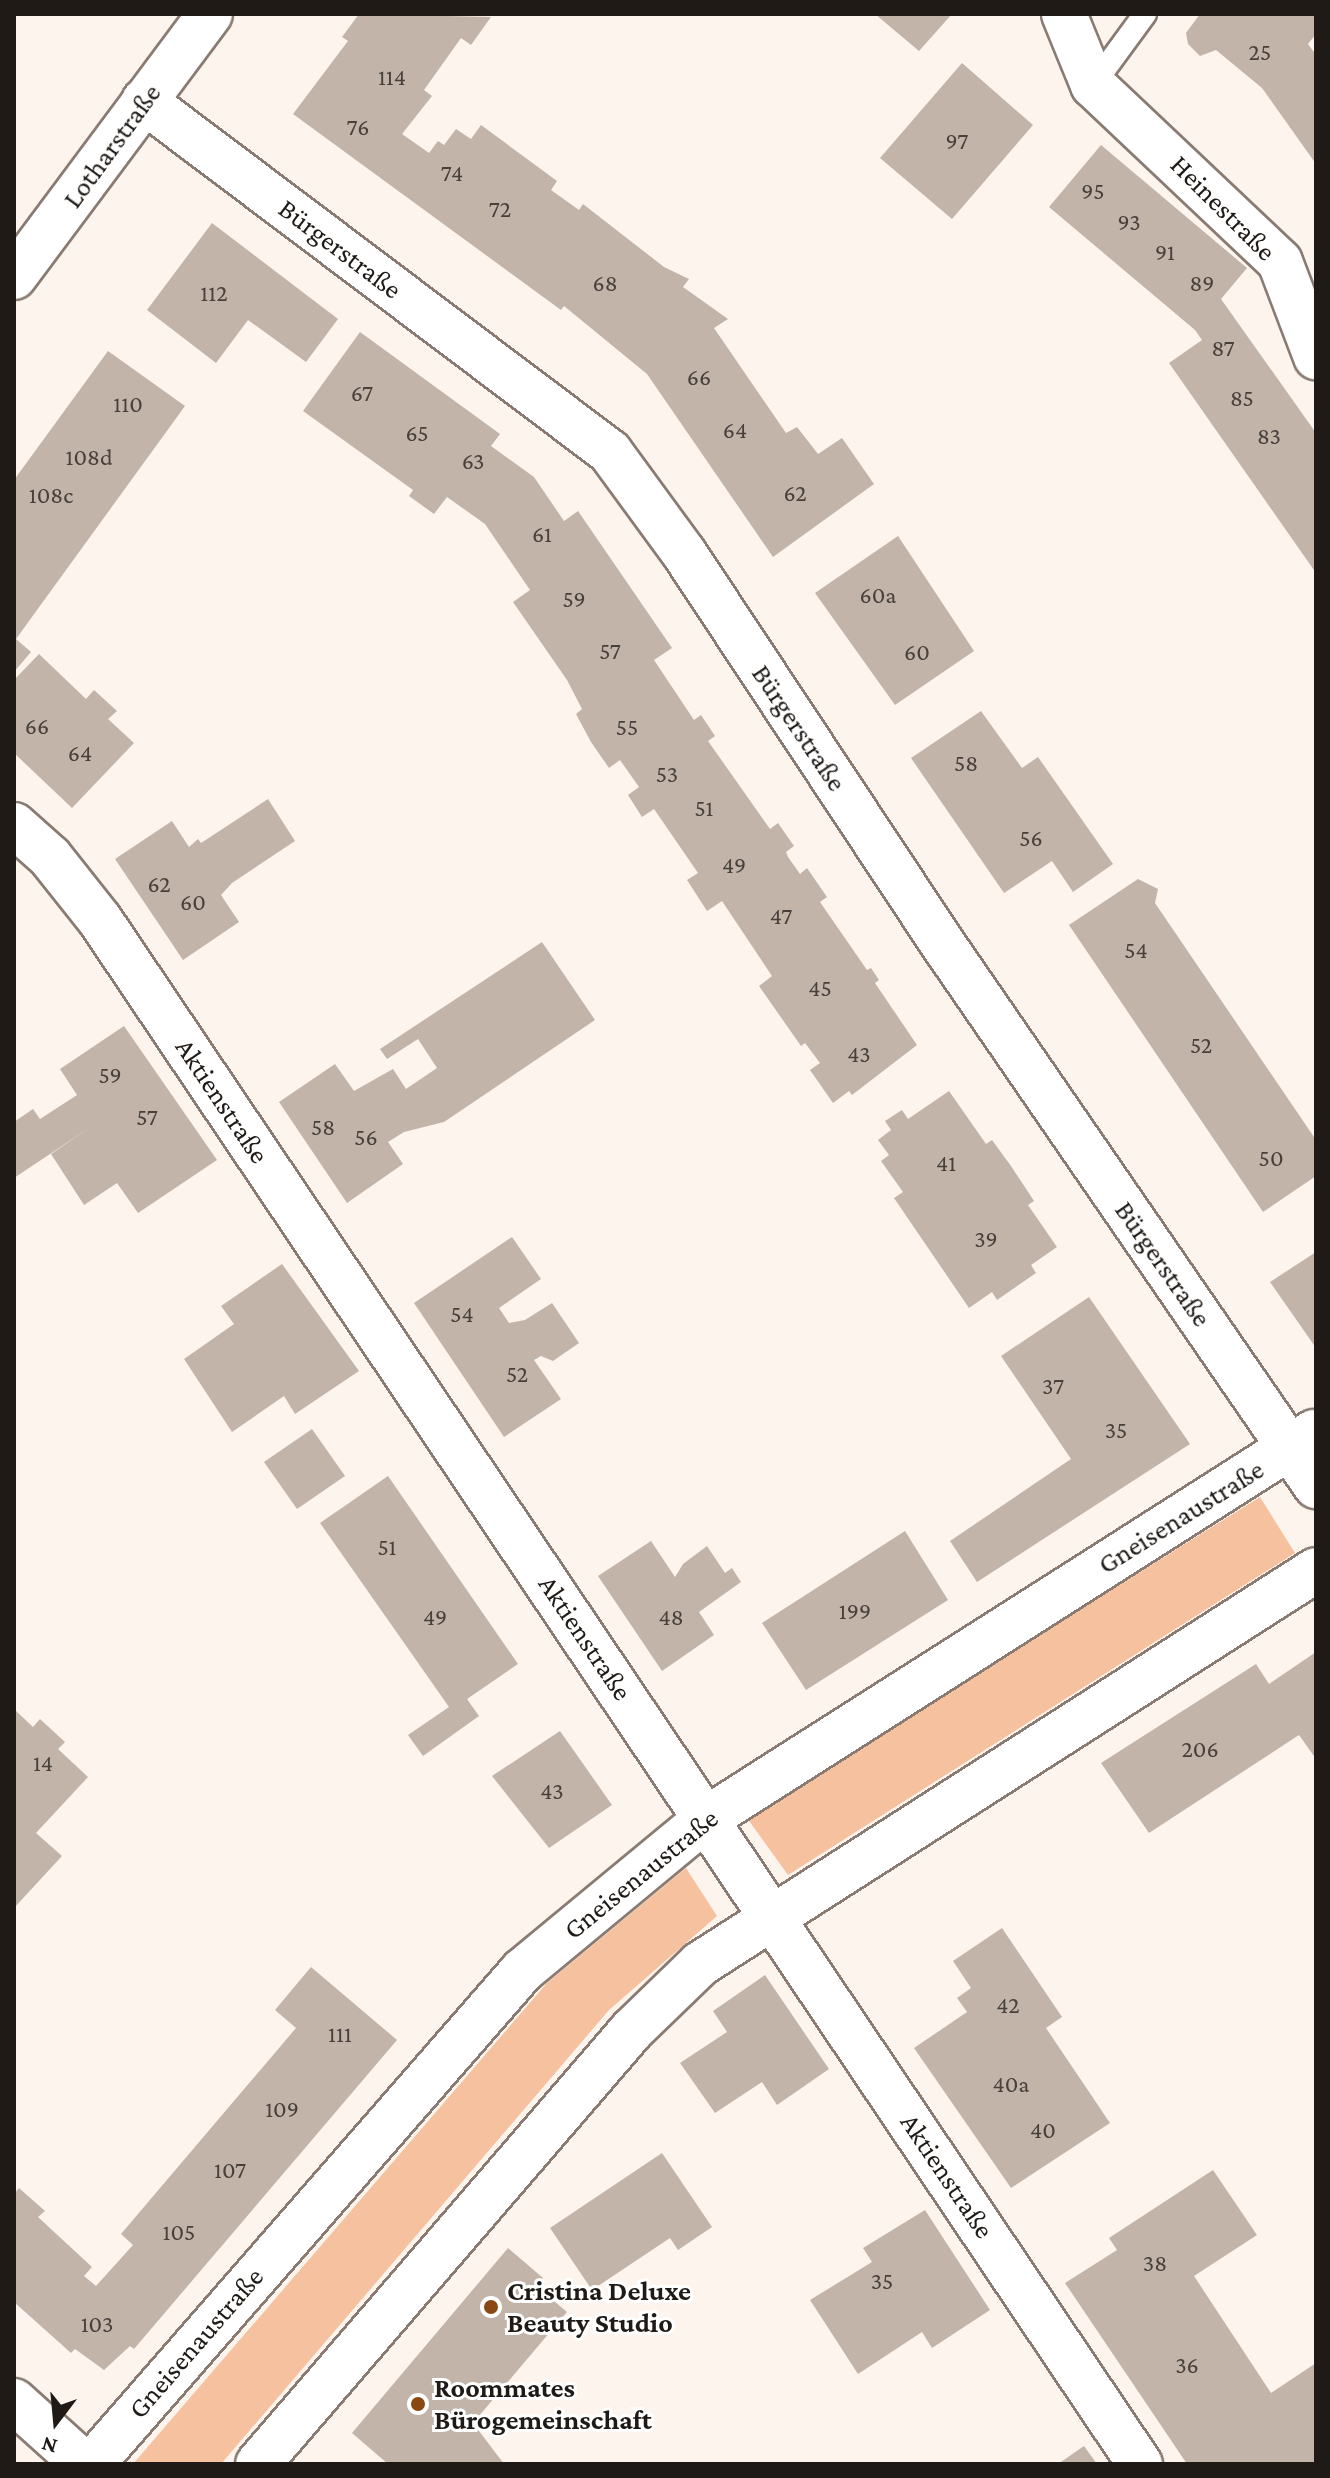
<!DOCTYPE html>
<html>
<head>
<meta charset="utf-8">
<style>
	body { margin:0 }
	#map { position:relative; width:1330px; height:2478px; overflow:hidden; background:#fdf4ee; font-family:"Crimson Pro",serif }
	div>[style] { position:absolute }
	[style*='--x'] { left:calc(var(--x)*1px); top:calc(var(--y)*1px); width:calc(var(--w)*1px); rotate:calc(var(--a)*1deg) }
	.green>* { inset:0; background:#f6c19e }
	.building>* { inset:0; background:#c3b4aa }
	.roads { filter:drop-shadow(2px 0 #897b72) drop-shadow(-2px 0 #897b72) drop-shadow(0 2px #897b72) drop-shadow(0 -2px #897b72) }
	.service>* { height:22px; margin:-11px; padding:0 11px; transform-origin:11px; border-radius:11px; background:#fff }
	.minor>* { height:44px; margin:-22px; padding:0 22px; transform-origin:22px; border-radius:22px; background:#fff }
	.tertiary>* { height:44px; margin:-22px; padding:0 22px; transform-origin:22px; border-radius:22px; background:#fff }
	.dots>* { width:22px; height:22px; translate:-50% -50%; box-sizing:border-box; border:4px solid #fff; border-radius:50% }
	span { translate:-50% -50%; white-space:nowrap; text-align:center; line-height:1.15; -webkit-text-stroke:6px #fff; paint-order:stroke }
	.number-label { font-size:24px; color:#48403b }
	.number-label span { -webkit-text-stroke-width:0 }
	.street-label { font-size:28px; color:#1f1a16 }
	.poi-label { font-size:28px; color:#1f1a16; font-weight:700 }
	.left { translate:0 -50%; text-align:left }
	.frame { position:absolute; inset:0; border:16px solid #1f1a16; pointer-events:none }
	.north { position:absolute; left:16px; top:2382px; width:80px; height:80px; -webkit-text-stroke:6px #fff; paint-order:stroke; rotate:196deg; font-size:22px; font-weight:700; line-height:32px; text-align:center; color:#1f1a16 }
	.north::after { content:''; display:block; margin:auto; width:28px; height:36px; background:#1f1a16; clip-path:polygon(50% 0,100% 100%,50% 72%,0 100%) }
</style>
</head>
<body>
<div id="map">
	<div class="green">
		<i style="clip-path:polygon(1260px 1497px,1295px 1553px,788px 1875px,747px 1818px)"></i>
		<i style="clip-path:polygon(686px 1868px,717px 1916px,609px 2010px,221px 2464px,133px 2464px,547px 1983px)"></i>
	</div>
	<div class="building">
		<i style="clip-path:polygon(359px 14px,491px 17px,471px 45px,461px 38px,424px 90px,432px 96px,402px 134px,429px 153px,438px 141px,444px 145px,456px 129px,471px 139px,481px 125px,557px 181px,551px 190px,579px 210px,583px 204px,664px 267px,689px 279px,683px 287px,728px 319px,714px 328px,786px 433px,797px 427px,818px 454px,842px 438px,874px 484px,773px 557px,647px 374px,564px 306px,561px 310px,293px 114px,348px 41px,342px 37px)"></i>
		<i style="clip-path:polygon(875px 14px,952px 14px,919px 51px)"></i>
		<i style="clip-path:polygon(1200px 14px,1316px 14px,1316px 34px,1308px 44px,1316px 55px,1316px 164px,1262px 88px,1216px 50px,1200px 56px,1188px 44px,1186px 33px)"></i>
		<i style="clip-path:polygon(962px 63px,1033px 125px,952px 219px,880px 158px)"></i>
		<i style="clip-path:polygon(1101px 145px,1247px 268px,1221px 299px,1316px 433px,1316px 573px,1169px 363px,1202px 340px,1195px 330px,1049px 207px)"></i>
		<i style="clip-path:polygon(212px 223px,338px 319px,306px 362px,248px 320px,216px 363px,147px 310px)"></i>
		<i style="clip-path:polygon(360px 332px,500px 434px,491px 446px,534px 477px,564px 521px,578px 511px,672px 648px,654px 660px,694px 720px,701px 715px,715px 736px,708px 741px,770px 829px,778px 823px,794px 846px,786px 852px,788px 857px,800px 874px,807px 868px,827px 897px,820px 902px,867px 970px,871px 968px,879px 980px,875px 983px,917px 1045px,852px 1095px,849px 1091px,833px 1103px,810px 1070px,820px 1063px,805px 1043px,801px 1046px,759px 986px,772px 976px,722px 901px,707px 911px,687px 880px,698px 873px,654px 809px,642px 817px,628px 795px,639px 787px,620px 760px,609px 768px,591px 742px,576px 714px,582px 709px,567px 680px,513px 602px,530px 590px,485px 524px,447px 497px,434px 514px,409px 496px,413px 490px,303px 411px)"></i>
		<i style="clip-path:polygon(108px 351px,185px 406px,16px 639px,31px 652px,14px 672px,14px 480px)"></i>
		<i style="clip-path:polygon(898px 536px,974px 651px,895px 705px,815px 593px)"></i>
		<i style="clip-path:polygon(39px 654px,86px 699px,94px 690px,117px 711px,108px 719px,134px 743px,72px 808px,14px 753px,14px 680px)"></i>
		<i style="clip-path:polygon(981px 711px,1022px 768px,1038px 757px,1113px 864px,1073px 892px,1052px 861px,1004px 893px,911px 758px)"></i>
		<i style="clip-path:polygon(268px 799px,295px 841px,232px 883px,221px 895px,239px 922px,183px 960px,115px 859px,172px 821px,189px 847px,198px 839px,201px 843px)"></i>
		<i style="clip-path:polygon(1138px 879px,1158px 889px,1155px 903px,1316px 1140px,1316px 1176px,1263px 1212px,1069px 925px)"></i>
		<i style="clip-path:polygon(542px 942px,595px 1020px,444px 1122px,404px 1132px,388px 1142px,403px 1164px,347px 1203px,279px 1102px,335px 1064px,354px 1091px,393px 1069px,406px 1089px,437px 1068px,418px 1039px,387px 1059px,380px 1049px)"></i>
		<i style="clip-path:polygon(124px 1026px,217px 1160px,138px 1213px,117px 1183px,84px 1205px,51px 1154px,89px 1128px,14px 1178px,14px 1122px,33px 1109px,40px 1119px,77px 1095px,60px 1069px)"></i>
		<i style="clip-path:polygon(949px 1091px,986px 1144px,992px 1140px,1011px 1166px,1034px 1201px,1028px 1205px,1057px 1247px,1031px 1265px,1036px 1273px,997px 1300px,992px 1292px,969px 1308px,894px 1198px,903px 1192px,881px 1161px,889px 1155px,878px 1140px,891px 1130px,885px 1121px,902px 1110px,908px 1119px)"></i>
		<i style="clip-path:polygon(512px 1237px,541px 1279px,499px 1308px,509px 1323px,525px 1320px,552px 1303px,579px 1343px,553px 1361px,541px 1356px,534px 1360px,561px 1399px,504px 1437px,414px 1303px)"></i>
		<i style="clip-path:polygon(1316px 1252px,1316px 1348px,1270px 1282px)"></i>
		<i style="clip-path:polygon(282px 1264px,359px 1371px,295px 1414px,284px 1396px,232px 1432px,184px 1359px,234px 1324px,221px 1306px)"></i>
		<i style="clip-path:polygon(1089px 1297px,1190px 1444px,977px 1582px,950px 1541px,1071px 1459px,1001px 1356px)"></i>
		<i style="clip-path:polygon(312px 1429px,345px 1476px,297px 1509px,264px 1462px)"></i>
		<i style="clip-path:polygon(388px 1476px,518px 1664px,467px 1699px,479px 1716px,423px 1756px,408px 1735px,449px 1707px,320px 1523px)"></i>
		<i style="clip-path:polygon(905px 1531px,948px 1600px,806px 1690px,762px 1623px)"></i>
		<i style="clip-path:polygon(651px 1541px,675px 1577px,683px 1564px,707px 1546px,725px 1573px,732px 1568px,741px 1582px,699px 1612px,714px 1635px,662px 1671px,598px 1576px)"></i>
		<i style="clip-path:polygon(1316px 1652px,1316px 1759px,1299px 1735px,1149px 1833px,1101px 1763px,1256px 1664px,1269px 1684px)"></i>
		<i style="clip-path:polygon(14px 1709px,33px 1727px,40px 1719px,65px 1742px,58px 1749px,88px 1777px,36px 1833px,62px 1856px,14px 1908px)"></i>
		<i style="clip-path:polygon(560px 1731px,612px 1805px,549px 1848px,492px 1776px)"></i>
		<i style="clip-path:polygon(1002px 1928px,1062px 2017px,1046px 2028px,1110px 2123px,1011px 2188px,914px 2048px,967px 2012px,957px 1998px,971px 1988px,953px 1961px)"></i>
		<i style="clip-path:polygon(311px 1967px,397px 2040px,134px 2349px,130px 2346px,104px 2370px,75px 2349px,71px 2353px,14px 2302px,14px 2194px,19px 2188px,45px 2211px,38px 2217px,92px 2267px,84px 2276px,96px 2286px,133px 2245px,121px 2234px,296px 2028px,275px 2010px)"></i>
		<i style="clip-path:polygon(765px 1975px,829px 2069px,777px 2105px,762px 2082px,715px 2113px,680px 2063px,727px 2032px,713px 2011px)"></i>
		<i style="clip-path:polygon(662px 2153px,712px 2227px,678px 2250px,670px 2238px,592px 2290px,550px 2228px)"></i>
		<i style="clip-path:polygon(1213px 2170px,1257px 2235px,1194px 2276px,1271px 2393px,1316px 2363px,1316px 2464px,1187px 2464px,1065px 2283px,1117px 2250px,1109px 2238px)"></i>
		<i style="clip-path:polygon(925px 2210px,990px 2310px,932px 2348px,922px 2332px,858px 2374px,810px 2300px,872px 2262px,863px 2248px)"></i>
		<i style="clip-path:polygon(508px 2248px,543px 2278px,536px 2286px,567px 2312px,473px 2423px,504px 2464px,388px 2464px,352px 2433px)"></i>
		<i style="clip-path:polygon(1084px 2446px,1097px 2464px,1058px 2464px)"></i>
	</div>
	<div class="roads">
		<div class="service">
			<i style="--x:1093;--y:85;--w:88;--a:-53.8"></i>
		</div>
		<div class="minor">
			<i style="--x:1064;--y:14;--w:77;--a:67.8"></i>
			<i style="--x:1093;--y:85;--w:257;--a:43.4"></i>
			<i style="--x:1280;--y:262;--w:102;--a:69.2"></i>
			<i style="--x:144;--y:101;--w:583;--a:36.99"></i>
			<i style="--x:610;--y:452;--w:125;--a:53.8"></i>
			<i style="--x:684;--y:553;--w:476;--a:56.5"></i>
			<i style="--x:947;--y:950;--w:651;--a:55.46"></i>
			<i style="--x:14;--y:825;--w:48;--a:41.6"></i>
			<i style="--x:50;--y:857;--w:80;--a:51.6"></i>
			<i style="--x:100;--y:920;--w:1862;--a:56.04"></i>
			<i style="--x:14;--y:2401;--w:94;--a:42"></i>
			<i style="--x:92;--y:2464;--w:654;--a:-48.9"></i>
			<i style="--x:522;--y:1971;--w:239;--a:-39.6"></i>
			<i style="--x:706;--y:1819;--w:721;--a:-32.48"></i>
			<i style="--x:258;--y:2464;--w:573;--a:-49.25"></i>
			<i style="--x:632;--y:2030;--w:95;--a:-44.1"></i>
			<i style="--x:700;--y:1964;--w:731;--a:-32.6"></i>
		</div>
		<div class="tertiary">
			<i style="--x:14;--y:277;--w:328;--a:-53.3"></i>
		</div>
	</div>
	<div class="dots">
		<i style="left:491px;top:2307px;background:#8a4913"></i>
		<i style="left:418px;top:2404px;background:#8a4913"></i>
	</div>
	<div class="number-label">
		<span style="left:1260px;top:52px">25</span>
		<span style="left:392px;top:77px">114</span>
		<span style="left:358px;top:127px">76</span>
		<span style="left:957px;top:141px">97</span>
		<span style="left:452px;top:173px">74</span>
		<span style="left:1093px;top:191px">95</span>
		<span style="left:500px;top:209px">72</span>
		<span style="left:1129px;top:222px">93</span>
		<span style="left:1165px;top:252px">91</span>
		<span style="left:605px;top:283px">68</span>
		<span style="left:1202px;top:283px">89</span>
		<span style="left:214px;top:293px">112</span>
		<span style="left:1223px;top:348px">87</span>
		<span style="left:699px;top:377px">66</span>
		<span style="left:362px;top:393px">67</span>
		<span style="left:1242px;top:398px">85</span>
		<span style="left:128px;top:404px">110</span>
		<span style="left:735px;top:430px">64</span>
		<span style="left:417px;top:433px">65</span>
		<span style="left:1269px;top:436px">83</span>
		<span style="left:89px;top:457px">108d</span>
		<span style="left:473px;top:461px">63</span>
		<span style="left:795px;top:493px">62</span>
		<span style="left:51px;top:495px">108c</span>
		<span style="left:542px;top:534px">61</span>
		<span style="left:878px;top:595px">60a</span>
		<span style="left:574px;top:599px">59</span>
		<span style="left:610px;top:651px">57</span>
		<span style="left:917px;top:652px">60</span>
		<span style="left:37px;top:726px">66</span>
		<span style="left:627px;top:727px">55</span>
		<span style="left:80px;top:753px">64</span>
		<span style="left:966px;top:763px">58</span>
		<span style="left:667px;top:774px">53</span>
		<span style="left:704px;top:808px">51</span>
		<span style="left:1031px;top:838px">56</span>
		<span style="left:734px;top:865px">49</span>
		<span style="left:159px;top:884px">62</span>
		<span style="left:193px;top:902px">60</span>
		<span style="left:781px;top:916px">47</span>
		<span style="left:1136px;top:950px">54</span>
		<span style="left:820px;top:988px">45</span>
		<span style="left:1201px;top:1045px">52</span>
		<span style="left:859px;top:1054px">43</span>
		<span style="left:110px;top:1075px">59</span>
		<span style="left:147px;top:1117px">57</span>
		<span style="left:323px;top:1127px">58</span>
		<span style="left:366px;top:1137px">56</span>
		<span style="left:1271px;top:1158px">50</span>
		<span style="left:946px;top:1163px">41</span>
		<span style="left:986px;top:1239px">39</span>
		<span style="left:462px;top:1314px">54</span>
		<span style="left:517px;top:1374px">52</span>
		<span style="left:1053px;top:1386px">37</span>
		<span style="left:1116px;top:1430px">35</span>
		<span style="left:387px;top:1547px">51</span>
		<span style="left:855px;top:1611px">199</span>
		<span style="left:435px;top:1617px">49</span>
		<span style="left:671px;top:1617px">48</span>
		<span style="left:1200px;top:1749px">206</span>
		<span style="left:43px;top:1763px">14</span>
		<span style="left:552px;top:1791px">43</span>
		<span style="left:1008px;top:2005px">42</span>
		<span style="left:340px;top:2034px">111</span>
		<span style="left:1011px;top:2084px">40a</span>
		<span style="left:282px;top:2109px">109</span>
		<span style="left:1043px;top:2130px">40</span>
		<span style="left:230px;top:2170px">107</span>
		<span style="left:179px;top:2232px">105</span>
		<span style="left:1155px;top:2263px">38</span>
		<span style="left:882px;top:2281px">35</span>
		<span style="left:97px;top:2324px">103</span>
		<span style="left:1187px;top:2365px">36</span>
	</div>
	<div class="street-label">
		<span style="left:112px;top:146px;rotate:-54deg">Lotharstraße</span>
		<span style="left:1223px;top:208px;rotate:45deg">Heinestraße</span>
		<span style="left:340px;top:249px;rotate:37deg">Bürgerstraße</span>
		<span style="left:799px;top:728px;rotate:56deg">Bürgerstraße</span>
		<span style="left:222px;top:1101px;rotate:56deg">Aktienstraße</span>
		<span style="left:1163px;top:1264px;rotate:55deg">Bürgerstraße</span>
		<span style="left:1181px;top:1517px;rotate:-32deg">Gneisenaustraße</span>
		<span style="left:585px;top:1638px;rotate:56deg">Aktienstraße</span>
		<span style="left:641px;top:1874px;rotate:-39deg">Gneisenaustraße</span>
		<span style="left:947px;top:2176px;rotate:56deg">Aktienstraße</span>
		<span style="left:196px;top:2343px;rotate:-49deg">Gneisenaustraße</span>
	</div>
	<div class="poi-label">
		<span class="left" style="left:507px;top:2307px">Cristina Deluxe<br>Beauty Studio</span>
		<span class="left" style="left:434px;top:2404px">Roommates<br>Bürogemeinschaft</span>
	</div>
	<div class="frame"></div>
	<div class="north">N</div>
</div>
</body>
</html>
